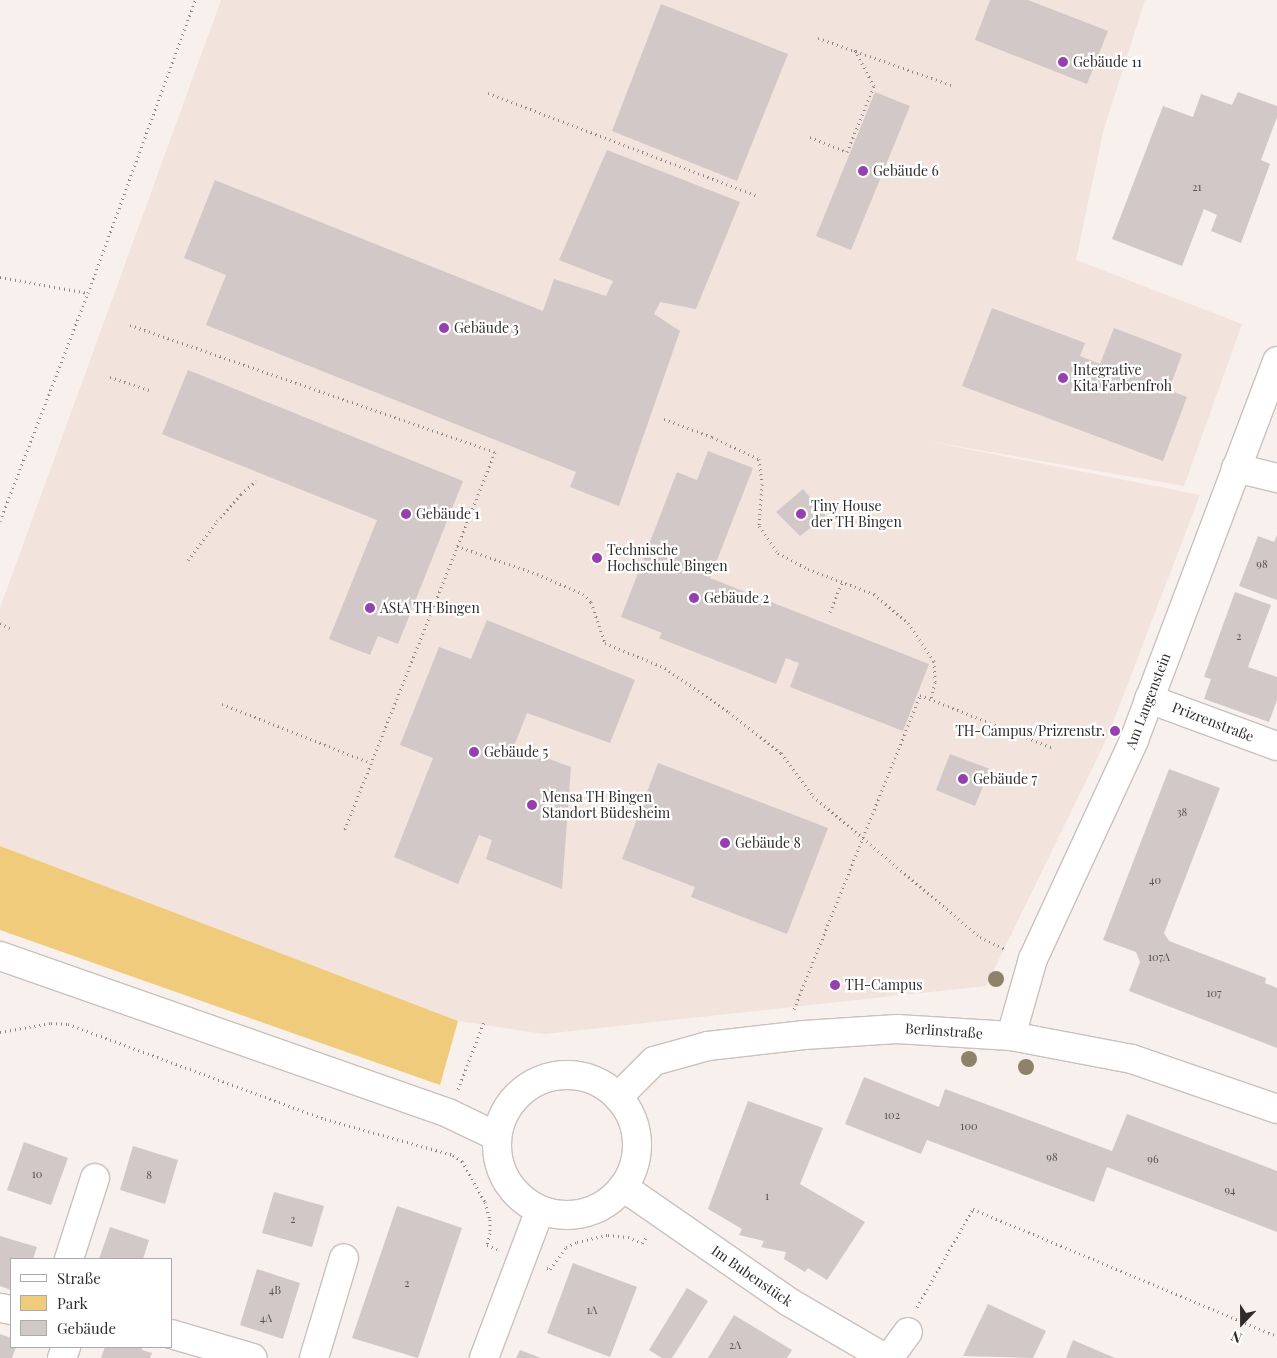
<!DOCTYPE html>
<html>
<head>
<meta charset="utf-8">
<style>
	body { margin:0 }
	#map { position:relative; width:1277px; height:1358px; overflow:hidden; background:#f8f0ec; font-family:"Playfair Display",serif }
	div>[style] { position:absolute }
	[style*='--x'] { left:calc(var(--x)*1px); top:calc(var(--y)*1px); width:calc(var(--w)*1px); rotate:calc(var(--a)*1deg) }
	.built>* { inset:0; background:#f2e3dc }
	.green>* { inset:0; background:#f0cb7b }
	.building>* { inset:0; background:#d1c8c7 }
	.path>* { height:3px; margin-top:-1.5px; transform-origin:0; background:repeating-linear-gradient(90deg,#8d8785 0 1px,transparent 0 5px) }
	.roads { filter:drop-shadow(1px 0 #c9c1be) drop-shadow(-1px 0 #c9c1be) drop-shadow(0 1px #c9c1be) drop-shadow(0 -1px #c9c1be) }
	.minor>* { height:28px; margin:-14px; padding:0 14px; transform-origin:14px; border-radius:14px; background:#fff }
	.minor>.ring { margin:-14px; padding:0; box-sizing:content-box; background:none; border:28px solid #fff; border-radius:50% }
	.trees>* { width:16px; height:16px; margin:-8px; border-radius:50%; background:#8f826a }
	.dots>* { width:14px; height:14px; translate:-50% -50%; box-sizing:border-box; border:2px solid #fff; border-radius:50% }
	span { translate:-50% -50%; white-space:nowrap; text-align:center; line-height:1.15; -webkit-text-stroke:4.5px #fff; paint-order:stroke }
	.number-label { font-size:11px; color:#575251 }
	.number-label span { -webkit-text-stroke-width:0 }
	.poi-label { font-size:14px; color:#2e2b2a }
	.left { translate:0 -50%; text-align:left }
	.right { translate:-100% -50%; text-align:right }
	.street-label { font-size:14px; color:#2e2b2a }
	.legend { position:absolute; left:10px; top:1258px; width:162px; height:90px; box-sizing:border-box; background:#fff; border:1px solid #abaaaa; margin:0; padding:6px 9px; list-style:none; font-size:15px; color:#2e2b2a }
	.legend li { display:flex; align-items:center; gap:10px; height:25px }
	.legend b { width:25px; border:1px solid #abaaaa }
	.north { position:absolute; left:1217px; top:1298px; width:50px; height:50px; -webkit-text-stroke:4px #fff; paint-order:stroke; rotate:202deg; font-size:14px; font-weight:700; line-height:20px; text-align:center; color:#2e2b2a }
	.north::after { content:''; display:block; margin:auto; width:18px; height:22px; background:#2e2b2a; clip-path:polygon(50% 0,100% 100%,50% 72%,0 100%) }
</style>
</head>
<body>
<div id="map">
	<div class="built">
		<i style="clip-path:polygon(221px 0,1145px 0,1103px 132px,1076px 260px,1242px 324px,1184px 486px,922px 440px,1200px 495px,1107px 738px,986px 986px,544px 1034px,458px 1021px,0 846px,0 608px)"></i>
	</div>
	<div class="green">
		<i style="clip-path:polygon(0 846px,458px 1021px,440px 1085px,0 930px)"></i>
	</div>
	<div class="building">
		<i style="clip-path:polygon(990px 0,1028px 0,1108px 31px,1087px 84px,975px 40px)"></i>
		<i style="clip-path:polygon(661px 4px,788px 54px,737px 181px,612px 131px)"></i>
		<i style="clip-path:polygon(875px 92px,910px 106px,851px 250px,816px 236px)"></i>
		<i style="clip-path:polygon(1238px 92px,1277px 106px,1277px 117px,1261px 160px,1270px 164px,1241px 243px,1211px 231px,1217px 215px,1204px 209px,1182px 266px,1112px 239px,1163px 106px,1193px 117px,1201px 94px,1232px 105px)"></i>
		<i style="clip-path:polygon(607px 150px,740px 202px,696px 309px,660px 302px,654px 314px,680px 331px,619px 506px,570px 487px,576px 472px,206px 325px,226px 275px,184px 258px,215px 180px,543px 311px,554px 279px,606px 296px,613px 281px,559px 260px)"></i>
		<i style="clip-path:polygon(992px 308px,1085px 343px,1080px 356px,1100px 364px,1114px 328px,1182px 354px,1169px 390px,1187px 397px,1163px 461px,962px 386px)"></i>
		<i style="clip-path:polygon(188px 370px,463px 481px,398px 644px,378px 636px,370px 655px,329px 639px,377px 520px,162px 434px)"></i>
		<i style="clip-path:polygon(708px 451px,753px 468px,710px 578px,929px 664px,903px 731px,790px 687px,799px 663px,786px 658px,776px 684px,659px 638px,662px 633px,621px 617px,677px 472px,697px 480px)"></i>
		<i style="clip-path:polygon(803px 489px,826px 516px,800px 536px,776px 512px)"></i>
		<i style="clip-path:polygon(1277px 535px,1277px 600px,1239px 586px,1258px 536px,1274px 542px)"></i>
		<i style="clip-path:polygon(1235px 592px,1271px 605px,1248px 667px,1277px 677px,1277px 700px,1269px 722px,1204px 699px,1211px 679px,1204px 677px)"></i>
		<i style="clip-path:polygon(487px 620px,635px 680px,610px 743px,527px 713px,514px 746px,571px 767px,562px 889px,486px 859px,492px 840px,479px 835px,458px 884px,394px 857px,433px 758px,400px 745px,439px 647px,471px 659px)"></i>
		<i style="clip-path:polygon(950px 754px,990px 769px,975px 806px,936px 790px)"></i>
		<i style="clip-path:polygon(658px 763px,828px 828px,787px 934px,691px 897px,695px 887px,622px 859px)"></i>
		<i style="clip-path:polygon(1169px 769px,1220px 788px,1164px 933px,1169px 941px,1266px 978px,1265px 983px,1277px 988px,1277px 1048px,1129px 991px,1140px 962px,1136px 952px,1103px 940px)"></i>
		<i style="clip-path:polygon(864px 1077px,939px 1107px,945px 1089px,1112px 1151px,1127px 1114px,1277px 1171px,1277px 1232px,1107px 1167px,1094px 1202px,927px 1140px,921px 1154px,845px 1124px)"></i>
		<i style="clip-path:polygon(748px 1101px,823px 1128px,800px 1184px,865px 1222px,827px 1280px,808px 1268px,805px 1272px,784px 1259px,786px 1252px,761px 1247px,764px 1241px,739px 1235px,742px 1229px,708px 1209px)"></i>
		<i style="clip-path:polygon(24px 1142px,68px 1158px,51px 1205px,7px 1190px)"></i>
		<i style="clip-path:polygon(133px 1146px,178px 1160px,165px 1204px,120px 1190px)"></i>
		<i style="clip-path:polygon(274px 1192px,324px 1206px,312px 1247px,262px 1233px)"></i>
		<i style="clip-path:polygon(397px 1206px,462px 1228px,418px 1358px,352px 1338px)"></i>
		<i style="clip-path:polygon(110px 1227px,149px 1240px,143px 1259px,99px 1259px)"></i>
		<i style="clip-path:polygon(0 1236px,37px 1247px,33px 1259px,11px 1259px,11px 1290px,0 1286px)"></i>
		<i style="clip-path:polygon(573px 1263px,637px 1287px,610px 1357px,547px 1333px)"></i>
		<i style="clip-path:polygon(257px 1269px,300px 1283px,283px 1339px,240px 1325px)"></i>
		<i style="clip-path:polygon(687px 1288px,708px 1301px,672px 1358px,662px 1358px,649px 1350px)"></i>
		<i style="clip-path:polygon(988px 1304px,1046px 1331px,1033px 1358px,963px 1356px)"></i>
		<i style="clip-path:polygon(734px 1315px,792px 1350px,787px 1358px,708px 1358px)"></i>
		<i style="clip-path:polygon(0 1334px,11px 1338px,11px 1347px,16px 1347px,12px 1358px,0 1358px)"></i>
		<i style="clip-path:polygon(1073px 1340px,1115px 1358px,1066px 1358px)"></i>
		<i style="clip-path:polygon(105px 1347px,142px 1347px,142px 1350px,152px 1353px,150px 1358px,101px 1358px)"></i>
		<i style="clip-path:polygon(520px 1350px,541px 1358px,516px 1358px)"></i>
	</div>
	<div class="path">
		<i style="--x:818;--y:38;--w:144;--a:19.4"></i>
		<i style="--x:488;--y:93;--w:289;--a:20.9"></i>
		<i style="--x:810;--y:137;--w:40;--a:22"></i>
		<i style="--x:847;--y:152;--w:71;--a:-67.8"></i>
		<i style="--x:874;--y:86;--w:41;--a:-117.8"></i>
		<i style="--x:0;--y:277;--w:89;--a:10.3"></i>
		<i style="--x:130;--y:325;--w:386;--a:19.2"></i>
		<i style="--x:495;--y:452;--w:409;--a:111.7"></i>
		<i style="--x:110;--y:377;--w:41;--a:18.4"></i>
		<i style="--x:664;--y:419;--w:51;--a:20.6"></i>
		<i style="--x:712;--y:437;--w:52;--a:25.1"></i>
		<i style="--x:759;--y:459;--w:25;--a:83"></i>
		<i style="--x:762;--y:484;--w:42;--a:94.1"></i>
		<i style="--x:759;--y:526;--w:33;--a:55"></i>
		<i style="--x:778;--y:553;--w:34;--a:28"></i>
		<i style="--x:808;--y:569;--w:71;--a:20.7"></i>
		<i style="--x:874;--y:594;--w:45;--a:40.5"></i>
		<i style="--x:908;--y:623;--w:46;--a:55.6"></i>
		<i style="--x:934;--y:661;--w:21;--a:87"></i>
		<i style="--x:935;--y:682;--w:17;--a:103"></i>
		<i style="--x:0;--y:521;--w:244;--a:-68.9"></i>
		<i style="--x:88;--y:293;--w:312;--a:-69.9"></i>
		<i style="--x:457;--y:546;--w:85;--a:19.3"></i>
		<i style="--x:537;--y:574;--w:50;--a:23.5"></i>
		<i style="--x:583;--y:594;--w:11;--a:45"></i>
		<i style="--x:591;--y:602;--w:43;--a:71.1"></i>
		<i style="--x:605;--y:643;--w:65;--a:22.6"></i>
		<i style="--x:665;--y:668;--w:78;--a:34.5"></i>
		<i style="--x:729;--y:712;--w:66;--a:38.3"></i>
		<i style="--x:781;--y:753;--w:54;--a:53.3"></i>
		<i style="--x:813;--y:796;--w:219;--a:40.2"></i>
		<i style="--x:980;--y:937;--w:30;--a:26"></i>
		<i style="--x:188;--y:560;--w:49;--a:-53.4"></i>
		<i style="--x:217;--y:521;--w:36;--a:-48"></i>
		<i style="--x:241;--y:494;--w:20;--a:-41"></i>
		<i style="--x:830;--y:612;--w:32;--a:-68"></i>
		<i style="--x:0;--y:623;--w:11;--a:27"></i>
		<i style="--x:222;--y:704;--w:160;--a:21.6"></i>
		<i style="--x:794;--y:1009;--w:338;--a:-68.1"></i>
		<i style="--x:920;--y:695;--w:143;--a:21.7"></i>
		<i style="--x:0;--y:1032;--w:52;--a:-10"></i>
		<i style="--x:51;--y:1023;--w:17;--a:3"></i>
		<i style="--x:68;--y:1024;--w:274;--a:20.3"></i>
		<i style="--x:325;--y:1119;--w:133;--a:15.7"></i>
		<i style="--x:453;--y:1155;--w:11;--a:34"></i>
		<i style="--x:462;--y:1161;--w:47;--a:60.7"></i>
		<i style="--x:485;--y:1202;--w:18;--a:74"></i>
		<i style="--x:490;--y:1219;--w:14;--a:90"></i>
		<i style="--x:490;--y:1233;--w:12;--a:104"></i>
		<i style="--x:487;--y:1245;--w:11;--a:22"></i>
		<i style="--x:458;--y:1089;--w:72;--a:-68.8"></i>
		<i style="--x:547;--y:1268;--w:3;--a:18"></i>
		<i style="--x:550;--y:1269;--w:27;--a:-54"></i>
		<i style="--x:566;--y:1247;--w:12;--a:-24"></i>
		<i style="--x:577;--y:1242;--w:32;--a:-13"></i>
		<i style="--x:608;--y:1235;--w:20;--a:6"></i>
		<i style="--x:628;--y:1237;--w:15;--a:23"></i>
		<i style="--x:642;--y:1243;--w:9;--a:-54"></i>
		<i style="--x:917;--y:1307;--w:113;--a:-60.3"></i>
		<i style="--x:973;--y:1209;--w:329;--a:22.7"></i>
	</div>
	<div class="roads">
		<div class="minor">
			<i style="--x:1236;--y:468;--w:42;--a:13.7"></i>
			<i style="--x:1149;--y:699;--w:136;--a:20.2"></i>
			<i style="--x:0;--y:956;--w:475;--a:19.3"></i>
			<i style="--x:448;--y:1113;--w:53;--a:25.6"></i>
			<i style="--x:1011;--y:1036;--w:80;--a:-74.1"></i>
			<i style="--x:1033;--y:959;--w:241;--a:-65.2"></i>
			<i style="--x:1134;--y:740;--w:405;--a:-69.3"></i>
			<i class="ring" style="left:497px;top:1075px;width:112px;height:112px"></i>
			<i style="--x:618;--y:1097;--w:51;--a:-45"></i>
			<i style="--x:654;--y:1061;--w:56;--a:-15.5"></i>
			<i style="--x:708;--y:1046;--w:97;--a:-6.5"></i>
			<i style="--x:804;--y:1035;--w:93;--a:-3.7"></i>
			<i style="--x:897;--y:1029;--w:114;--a:3.5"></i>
			<i style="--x:1011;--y:1036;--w:123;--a:10.8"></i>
			<i style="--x:1132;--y:1059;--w:153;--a:19"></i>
			<i style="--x:623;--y:1187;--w:202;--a:34.7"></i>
			<i style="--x:789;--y:1302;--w:111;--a:30.3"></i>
			<i style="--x:69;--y:1259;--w:85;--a:-72.2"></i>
			<i style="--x:0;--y:1308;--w:11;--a:10"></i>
			<i style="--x:171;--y:1334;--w:85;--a:16.3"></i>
			<i style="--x:62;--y:1358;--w:12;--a:-70"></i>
			<i style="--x:314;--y:1358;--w:104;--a:-73.3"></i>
			<i style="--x:484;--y:1358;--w:158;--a:-69.3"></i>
			<i style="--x:889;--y:1358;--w:32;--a:-54"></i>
		</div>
	</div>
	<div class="trees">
		<i style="left:996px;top:979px"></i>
		<i style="left:969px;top:1059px"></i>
		<i style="left:1026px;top:1067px"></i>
	</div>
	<div class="dots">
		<i style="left:1063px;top:62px;background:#9640ad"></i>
		<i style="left:863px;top:171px;background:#9640ad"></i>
		<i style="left:444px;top:328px;background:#9640ad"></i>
		<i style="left:1063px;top:378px;background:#9640ad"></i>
		<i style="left:406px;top:514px;background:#9640ad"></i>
		<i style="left:801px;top:514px;background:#9640ad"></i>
		<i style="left:597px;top:558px;background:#9640ad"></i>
		<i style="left:694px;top:598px;background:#9640ad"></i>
		<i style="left:370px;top:608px;background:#9640ad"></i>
		<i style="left:1115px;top:731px;background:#9640ad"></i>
		<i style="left:474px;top:752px;background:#9640ad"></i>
		<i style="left:963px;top:779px;background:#9640ad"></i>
		<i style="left:532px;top:805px;background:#9640ad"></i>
		<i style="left:725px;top:843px;background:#9640ad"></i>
		<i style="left:835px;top:985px;background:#9640ad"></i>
	</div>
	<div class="number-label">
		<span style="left:1197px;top:187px">21</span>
		<span style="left:1262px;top:564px">98</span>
		<span style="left:1239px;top:636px">2</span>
		<span style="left:1182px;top:812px">38</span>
		<span style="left:1155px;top:880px">40</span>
		<span style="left:1159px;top:957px">107A</span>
		<span style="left:1214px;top:993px">107</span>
		<span style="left:892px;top:1115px">102</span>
		<span style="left:969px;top:1126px">100</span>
		<span style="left:1052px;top:1157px">98</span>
		<span style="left:1153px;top:1159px">96</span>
		<span style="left:37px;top:1174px">10</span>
		<span style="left:149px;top:1175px">8</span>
		<span style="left:1230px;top:1190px">94</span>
		<span style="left:767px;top:1196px">1</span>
		<span style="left:293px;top:1219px">2</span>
		<span style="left:407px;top:1283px">2</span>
		<span style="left:275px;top:1290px">4B</span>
		<span style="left:592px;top:1310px">1A</span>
		<span style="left:266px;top:1318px">4A</span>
		<span style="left:735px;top:1345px">2A</span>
	</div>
	<div class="poi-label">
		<span class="left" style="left:1073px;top:62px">Gebäude 11</span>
		<span class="left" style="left:873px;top:171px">Gebäude 6</span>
		<span class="left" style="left:454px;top:328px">Gebäude 3</span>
		<span class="left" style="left:1073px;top:378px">Integrative<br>Kita Farbenfroh</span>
		<span class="left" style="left:811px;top:514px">Tiny House<br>der TH Bingen</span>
		<span class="left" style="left:416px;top:514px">Gebäude 1</span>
		<span class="left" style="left:607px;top:558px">Technische<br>Hochschule Bingen</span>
		<span class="left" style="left:704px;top:598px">Gebäude 2</span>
		<span class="left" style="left:380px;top:608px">AStA TH Bingen</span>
		<span class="right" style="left:1105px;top:731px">TH-Campus/Prizrenstr.</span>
		<span class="left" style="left:484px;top:752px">Gebäude 5</span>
		<span class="left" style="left:973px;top:779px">Gebäude 7</span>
		<span class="left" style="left:542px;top:805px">Mensa TH Bingen<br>Standort Büdesheim</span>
		<span class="left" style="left:735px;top:843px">Gebäude 8</span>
		<span class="left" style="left:845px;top:985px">TH-Campus</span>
	</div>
	<div class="street-label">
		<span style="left:1148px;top:701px;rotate:-69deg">Am Langenstein</span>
		<span style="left:1213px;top:722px;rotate:21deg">Prizrenstraße</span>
		<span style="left:944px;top:1031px;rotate:4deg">Berlinstraße</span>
		<span style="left:752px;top:1276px;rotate:35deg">Im Bubenstück</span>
	</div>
	<ul class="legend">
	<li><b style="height:6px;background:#fff"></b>Straße</li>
	<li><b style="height:14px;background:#f0cb7b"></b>Park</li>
	<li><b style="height:14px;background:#d1c8c7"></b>Gebäude</li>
	</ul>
	<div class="north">N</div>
</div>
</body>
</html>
